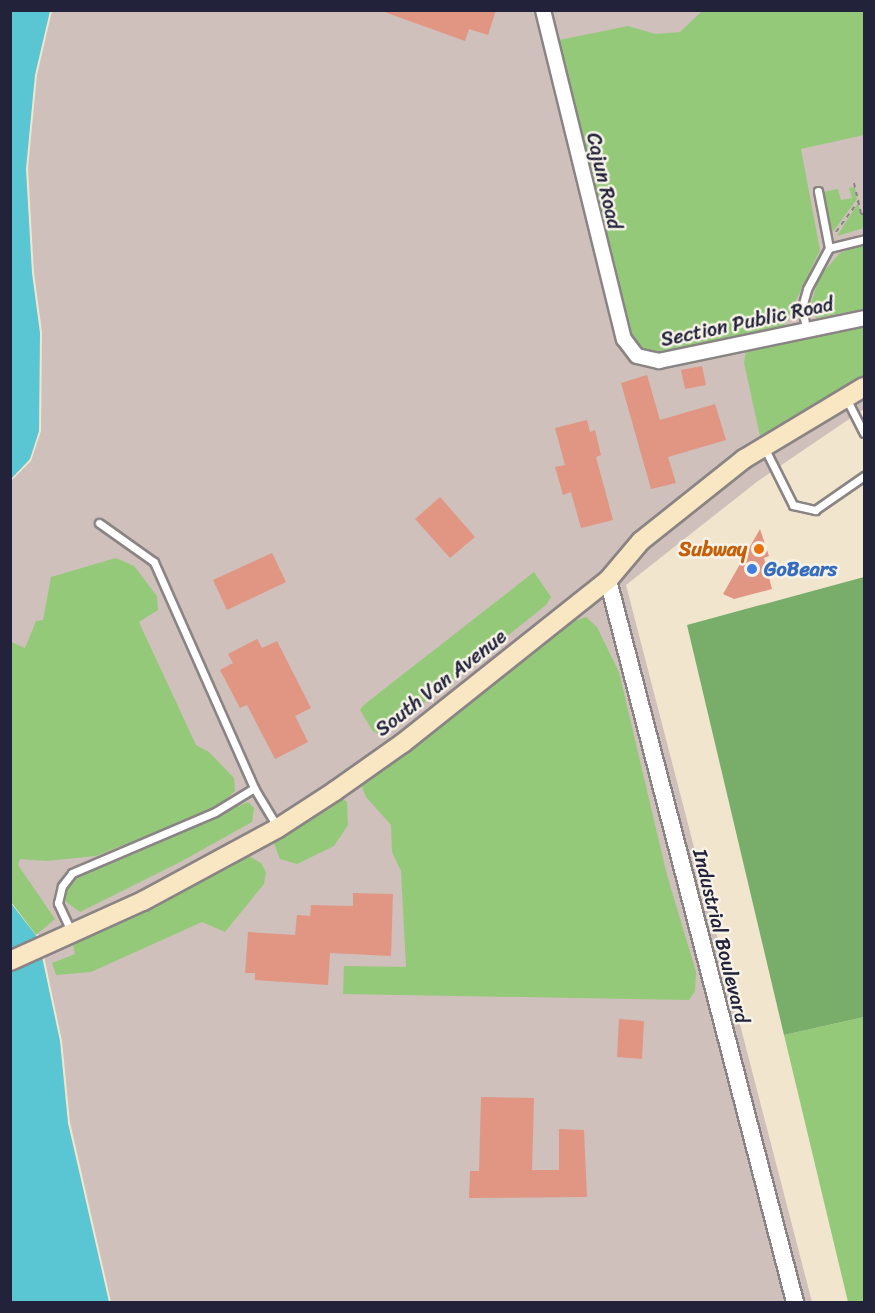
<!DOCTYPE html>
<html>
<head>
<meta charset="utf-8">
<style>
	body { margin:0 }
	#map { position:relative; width:875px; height:1313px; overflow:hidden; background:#f1e6cd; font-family:Sriracha,sans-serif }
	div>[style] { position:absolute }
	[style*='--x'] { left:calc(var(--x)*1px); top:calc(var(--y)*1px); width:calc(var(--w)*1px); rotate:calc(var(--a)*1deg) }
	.industrial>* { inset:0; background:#cfc0bb }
	.green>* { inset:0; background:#95c97a }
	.forest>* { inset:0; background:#78ad6a }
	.water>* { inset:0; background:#5ac5d3 }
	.building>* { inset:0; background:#e19583 }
	.path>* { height:2px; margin-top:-1px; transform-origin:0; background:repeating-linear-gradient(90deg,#8a8484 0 4.5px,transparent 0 9px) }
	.roads { filter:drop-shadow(2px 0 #8a8484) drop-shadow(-2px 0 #8a8484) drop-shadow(0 2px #8a8484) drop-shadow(0 -2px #8a8484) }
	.service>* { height:7px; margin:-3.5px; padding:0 3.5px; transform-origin:3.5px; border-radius:3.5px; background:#fff }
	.minor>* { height:14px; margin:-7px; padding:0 7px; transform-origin:7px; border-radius:7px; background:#fff }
	.tertiary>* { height:16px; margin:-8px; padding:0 8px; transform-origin:8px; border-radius:8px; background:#fff }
	.secondary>* { height:18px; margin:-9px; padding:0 9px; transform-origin:9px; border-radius:9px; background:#f9e7c3 }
	.dots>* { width:16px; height:16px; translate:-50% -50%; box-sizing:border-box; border:3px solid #f7f3e8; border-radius:50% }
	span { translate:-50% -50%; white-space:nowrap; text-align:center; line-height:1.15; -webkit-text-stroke:5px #f7f3e8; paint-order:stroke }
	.street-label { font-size:20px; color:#22223b }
	.food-label { font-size:20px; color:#c56008; font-weight:700 }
	.right { translate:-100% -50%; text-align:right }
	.shop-label { font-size:20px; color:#366cbe; font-weight:700 }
	.left { translate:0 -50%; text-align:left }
	.frame { position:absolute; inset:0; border:12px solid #22223b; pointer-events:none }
</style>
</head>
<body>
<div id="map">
	<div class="industrial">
		<i style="clip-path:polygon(52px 11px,864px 11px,864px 409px,758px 481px,626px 585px,812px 1302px,111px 1302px,70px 1122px,62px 1041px,40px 937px,11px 898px,10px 482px,31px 461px,41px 431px,42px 332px,34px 273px,28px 168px,37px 75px)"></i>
	</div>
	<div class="green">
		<i style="clip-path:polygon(702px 11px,864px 11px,864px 135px,801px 149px,820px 250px,783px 328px,656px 354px,642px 350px,630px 340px,554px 41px,628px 26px,655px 34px,680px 32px)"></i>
		<i style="clip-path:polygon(855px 187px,857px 199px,832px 233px,823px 192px,838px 189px,841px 200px,852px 198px,849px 188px)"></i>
		<i style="clip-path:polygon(858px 203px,861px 215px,864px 215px,864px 228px,837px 236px)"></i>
		<i style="clip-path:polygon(864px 243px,864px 309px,816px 318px,811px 304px,819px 277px,840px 253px)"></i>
		<i style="clip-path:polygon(864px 326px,864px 375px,760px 436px,744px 363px,746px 350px)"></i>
		<i style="clip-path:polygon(116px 558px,134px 566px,157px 596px,158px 610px,139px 622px,144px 633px,196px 745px,209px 752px,234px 778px,235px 791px,222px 803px,195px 816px,96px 856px,46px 861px,20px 859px,18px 865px,55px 919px,36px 935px,11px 902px,11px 642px,25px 648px,36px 621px,43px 620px,51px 577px)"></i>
		<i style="clip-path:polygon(534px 572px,551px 597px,546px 605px,386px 733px,380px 735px,372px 730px,360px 710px,365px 704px)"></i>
		<i style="clip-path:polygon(586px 617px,597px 627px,619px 672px,667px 875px,696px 972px,695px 991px,689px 1000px,343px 994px,344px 966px,406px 967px,401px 871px,392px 852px,391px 825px,366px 797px,360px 782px,480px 694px,568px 623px)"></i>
		<i style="clip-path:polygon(339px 796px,347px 802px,348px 825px,334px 846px,297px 864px,280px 859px,272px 838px)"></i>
		<i style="clip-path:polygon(248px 802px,254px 808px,252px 822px,182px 861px,80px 912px,65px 901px,68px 888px,80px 874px)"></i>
		<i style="clip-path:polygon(245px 854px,261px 863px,266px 872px,264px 884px,225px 932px,202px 922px,91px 972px,56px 975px,52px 963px,75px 954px,72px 941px)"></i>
		<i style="clip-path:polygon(864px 1017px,864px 1302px,848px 1302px,784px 1035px)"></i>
	</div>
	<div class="forest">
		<i style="clip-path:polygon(864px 577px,864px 1017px,784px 1035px,687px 625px)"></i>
	</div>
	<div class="water">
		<i style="clip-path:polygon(11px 10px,50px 11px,35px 75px,26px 169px,32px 273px,40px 333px,39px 431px,30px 459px,11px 479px)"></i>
		<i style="clip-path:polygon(10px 902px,38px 938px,60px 1041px,68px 1123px,109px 1302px,11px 1302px)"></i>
	</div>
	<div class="building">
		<i style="clip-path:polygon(379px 10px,496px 10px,488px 35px,469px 29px,465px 41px)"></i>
		<i style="clip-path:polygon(702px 366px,706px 385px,685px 389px,681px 370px)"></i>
		<i style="clip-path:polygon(647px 375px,660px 420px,715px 404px,726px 440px,668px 457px,676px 483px,651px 489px,621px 383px)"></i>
		<i style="clip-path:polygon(587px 420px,590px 432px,595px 430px,601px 455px,596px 457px,613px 520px,581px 528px,571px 492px,563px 495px,555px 467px,565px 465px,555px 428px)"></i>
		<i style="clip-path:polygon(440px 497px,475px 537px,450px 558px,415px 519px)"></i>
		<i style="clip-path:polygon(760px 529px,769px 556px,764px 558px,772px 589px,734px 599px,723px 594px)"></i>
		<i style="clip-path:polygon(272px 553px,286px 582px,227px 610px,213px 580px)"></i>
		<i style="clip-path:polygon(257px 639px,262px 648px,277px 641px,311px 708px,295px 716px,308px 742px,275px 759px,247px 705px,240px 708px,220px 670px,233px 663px,228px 654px)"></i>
		<i style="clip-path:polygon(353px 893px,393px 894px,391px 956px,330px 953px,328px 985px,255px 980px,255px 973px,245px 973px,248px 932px,295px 935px,297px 915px,310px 916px,311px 905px,353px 906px)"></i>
		<i style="clip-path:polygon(619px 1019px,644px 1021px,642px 1059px,617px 1057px)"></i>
		<i style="clip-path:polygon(481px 1097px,534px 1098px,532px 1170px,559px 1170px,559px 1129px,584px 1130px,587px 1197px,469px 1198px,470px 1171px,479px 1171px)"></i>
	</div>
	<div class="path">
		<i style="--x:854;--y:183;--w:32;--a:77"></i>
		<i style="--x:861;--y:214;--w:3;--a:0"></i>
		<i style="--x:836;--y:232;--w:39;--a:-54"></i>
	</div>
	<div class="roads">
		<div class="service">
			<i style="--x:818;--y:191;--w:58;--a:79.1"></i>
			<i style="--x:806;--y:329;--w:22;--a:-100"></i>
			<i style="--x:802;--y:307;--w:19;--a:-74"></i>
			<i style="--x:807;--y:289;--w:47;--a:-61.8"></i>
			<i style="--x:829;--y:248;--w:36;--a:-14"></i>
			<i style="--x:847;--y:400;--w:37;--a:63"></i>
			<i style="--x:764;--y:447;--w:65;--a:63.4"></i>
			<i style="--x:793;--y:505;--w:23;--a:13"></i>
			<i style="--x:815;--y:510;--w:60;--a:-34.8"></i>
			<i style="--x:99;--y:523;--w:67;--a:35.3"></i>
			<i style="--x:154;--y:562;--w:247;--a:66.1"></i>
			<i style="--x:71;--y:931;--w:31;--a:-115"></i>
			<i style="--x:58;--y:903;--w:17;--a:-77"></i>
			<i style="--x:62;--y:886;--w:16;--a:-52"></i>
			<i style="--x:72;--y:873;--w:155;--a:-23.1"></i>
			<i style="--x:215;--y:812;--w:46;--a:-31.6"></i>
			<i style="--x:254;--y:788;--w:47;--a:59"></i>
		</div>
		<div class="minor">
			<i style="--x:543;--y:10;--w:339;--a:76.2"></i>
			<i style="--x:624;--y:339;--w:21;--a:53"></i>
			<i style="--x:637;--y:356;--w:23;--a:13"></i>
			<i style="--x:659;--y:361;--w:209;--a:-11.8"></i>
		</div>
		<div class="tertiary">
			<i style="--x:608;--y:580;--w:746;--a:75.48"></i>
		</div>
		<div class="secondary">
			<i style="--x:10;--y:961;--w:146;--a:-24.3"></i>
			<i style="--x:143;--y:901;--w:153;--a:-28.4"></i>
			<i style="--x:278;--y:828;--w:68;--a:-33"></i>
			<i style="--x:335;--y:791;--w:83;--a:-35.2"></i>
			<i style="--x:403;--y:743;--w:262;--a:-38.5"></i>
			<i style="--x:608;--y:580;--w:51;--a:-49.8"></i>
			<i style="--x:641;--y:541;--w:132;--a:-38.5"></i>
			<i style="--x:744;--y:459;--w:140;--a:-31"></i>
		</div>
	</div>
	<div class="dots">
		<i style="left:759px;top:549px;background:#e8710a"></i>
		<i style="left:752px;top:569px;background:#3f7fe0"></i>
	</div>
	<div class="street-label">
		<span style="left:604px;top:181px;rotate:77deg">Cajun Road</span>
		<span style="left:747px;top:322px;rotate:-12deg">Section Public Road</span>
		<span style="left:441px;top:683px;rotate:-38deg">South Van Avenue</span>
		<span style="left:721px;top:936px;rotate:76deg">Industrial Boulevard</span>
	</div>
	<div class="food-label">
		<span class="right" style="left:747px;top:549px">Subway</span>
	</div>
	<div class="shop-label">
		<span class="left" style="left:764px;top:569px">GoBears</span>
	</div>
	<div class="frame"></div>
</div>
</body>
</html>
